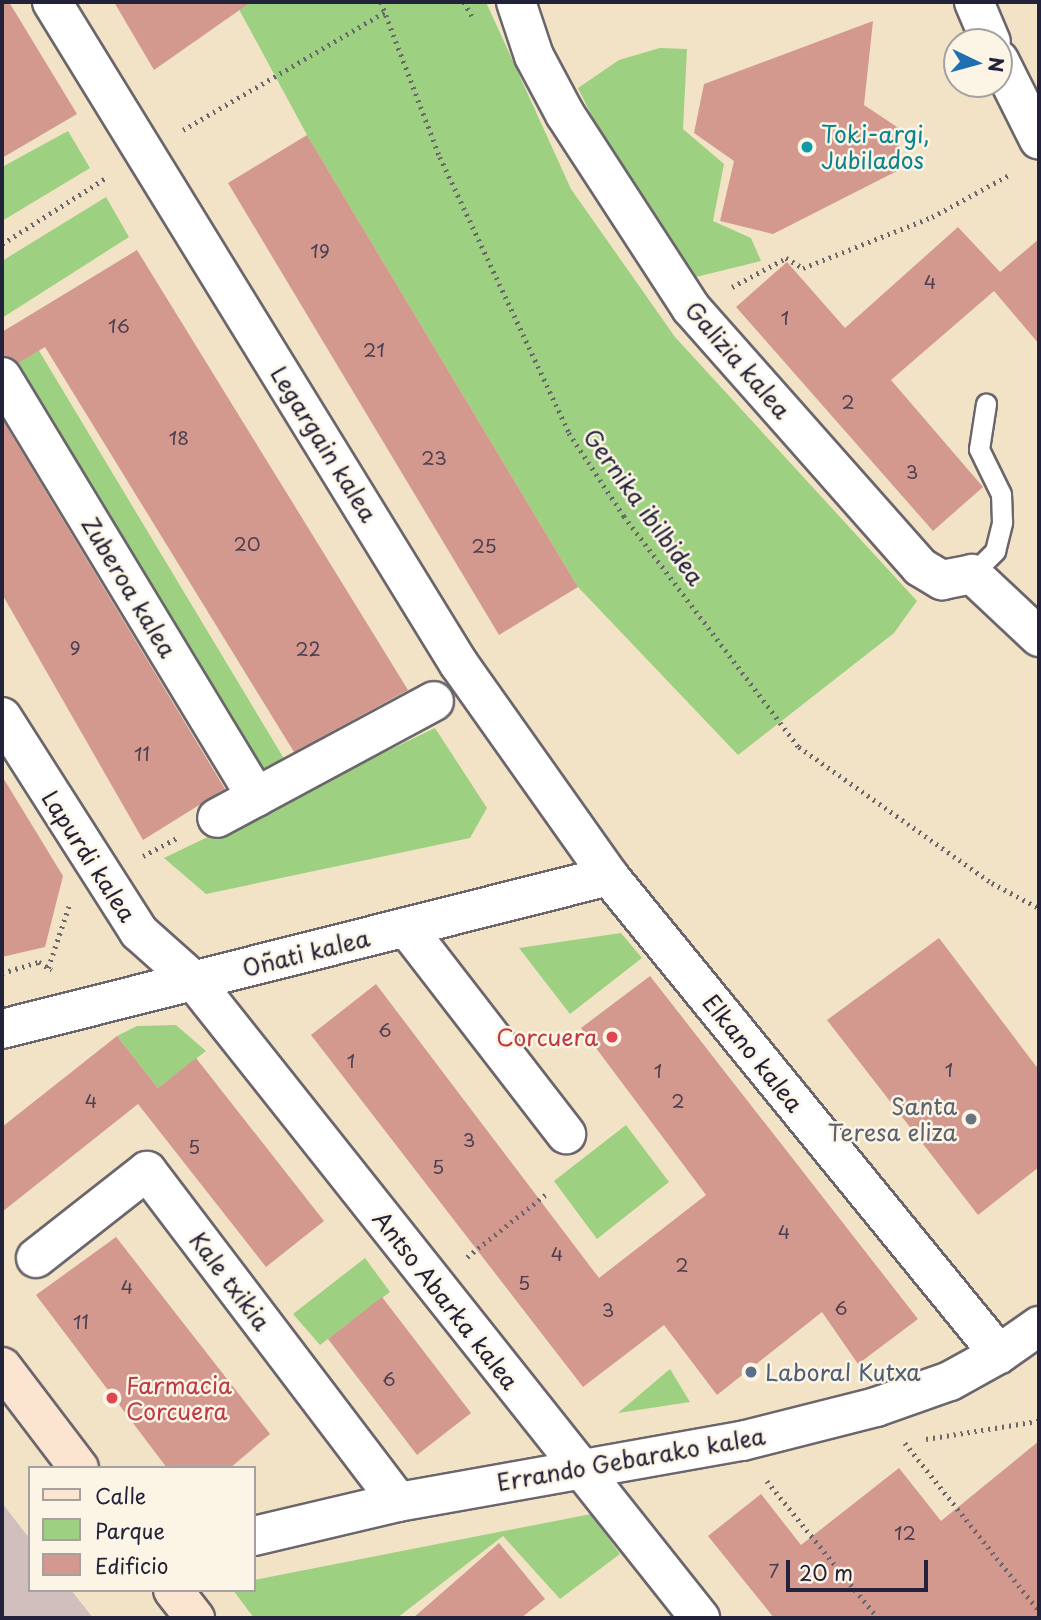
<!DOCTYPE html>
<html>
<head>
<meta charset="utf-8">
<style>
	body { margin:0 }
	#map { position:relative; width:1041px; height:1620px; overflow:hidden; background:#f2e3c6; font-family:"Playpen Sans",sans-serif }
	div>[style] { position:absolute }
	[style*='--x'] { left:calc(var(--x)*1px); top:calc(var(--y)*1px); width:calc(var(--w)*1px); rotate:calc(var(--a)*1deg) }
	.industrial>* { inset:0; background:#d1bfbd }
	.green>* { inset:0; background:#9dd181 }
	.building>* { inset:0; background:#d3998f }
	.path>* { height:4.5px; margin-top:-2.25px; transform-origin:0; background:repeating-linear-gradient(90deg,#6b666c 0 2px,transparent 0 7px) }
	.roads { filter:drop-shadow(2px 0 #6b666c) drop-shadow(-2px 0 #6b666c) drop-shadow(0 2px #6b666c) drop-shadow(0 -2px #6b666c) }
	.lane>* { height:19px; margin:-9.5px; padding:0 9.5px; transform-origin:9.5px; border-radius:9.5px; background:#fff }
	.street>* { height:38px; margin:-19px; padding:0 19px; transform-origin:19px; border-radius:19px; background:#fff }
	.secondary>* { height:38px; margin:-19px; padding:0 19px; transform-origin:19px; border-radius:19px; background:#fce5d0 }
	.dots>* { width:19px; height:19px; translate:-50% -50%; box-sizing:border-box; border:4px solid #fcf5e5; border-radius:50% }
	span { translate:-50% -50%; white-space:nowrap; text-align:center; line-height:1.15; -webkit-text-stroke:5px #fcf5e5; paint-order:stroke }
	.number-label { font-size:19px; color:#4e4050 }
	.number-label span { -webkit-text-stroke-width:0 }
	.culture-label { font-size:23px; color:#0d838f }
	.left { translate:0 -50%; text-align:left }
	.street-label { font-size:23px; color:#22223b }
	.health-label { font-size:23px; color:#be3a42 }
	.right { translate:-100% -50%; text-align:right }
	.worship-label { font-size:23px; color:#5b616d }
	.service-label { font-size:23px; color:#4e5e75 }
	.frame { position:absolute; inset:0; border:4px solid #22223b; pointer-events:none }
	.legend { position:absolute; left:28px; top:1466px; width:228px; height:126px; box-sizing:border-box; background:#fcf5e5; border:2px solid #a5a1a1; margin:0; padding:9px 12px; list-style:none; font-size:21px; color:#22223b }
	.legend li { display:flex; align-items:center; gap:14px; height:35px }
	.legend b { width:35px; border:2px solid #a5a1a1 }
	.north { position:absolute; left:943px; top:28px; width:70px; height:70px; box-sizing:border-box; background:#fcf5e5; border:2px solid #a5a1a1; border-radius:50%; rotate:95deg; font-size:19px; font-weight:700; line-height:28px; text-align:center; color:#22223b }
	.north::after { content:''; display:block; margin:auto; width:24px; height:32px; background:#1f6fb2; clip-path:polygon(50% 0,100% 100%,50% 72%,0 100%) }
	.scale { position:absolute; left:786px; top:1560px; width:142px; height:32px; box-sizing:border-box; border:4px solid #22223b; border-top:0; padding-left:9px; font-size:21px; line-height:24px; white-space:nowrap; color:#22223b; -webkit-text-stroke:5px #fcf5e5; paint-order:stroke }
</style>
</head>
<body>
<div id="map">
	<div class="industrial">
		<i style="clip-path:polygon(2px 1503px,30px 1539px,30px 1590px,71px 1590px,93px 1618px,2px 1618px)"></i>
	</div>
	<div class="green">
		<i style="clip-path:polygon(235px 2px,486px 2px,571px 189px,675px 337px,917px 601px,894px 633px,738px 755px,578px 587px,307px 135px)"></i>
		<i style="clip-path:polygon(660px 48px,687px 49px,683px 129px,724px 164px,713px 221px,751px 238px,761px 261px,692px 278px,613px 159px,578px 88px,619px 60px)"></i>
		<i style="clip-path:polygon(68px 131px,90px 168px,2px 221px,2px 167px)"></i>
		<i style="clip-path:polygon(106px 197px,129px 237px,2px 318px,2px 261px)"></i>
		<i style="clip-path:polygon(23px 324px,286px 762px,262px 780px,2px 352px,2px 338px)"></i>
		<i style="clip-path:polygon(435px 728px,487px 808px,470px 838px,206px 894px,164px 858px)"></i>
		<i style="clip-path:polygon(621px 933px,642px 958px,570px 1014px,519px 948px)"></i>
		<i style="clip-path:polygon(176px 1025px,206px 1051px,158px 1088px,117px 1036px,137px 1026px)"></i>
		<i style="clip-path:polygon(626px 1125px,669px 1182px,597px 1239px,554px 1181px)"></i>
		<i style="clip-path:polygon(365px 1258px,390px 1292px,320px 1345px,293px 1314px)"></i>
		<i style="clip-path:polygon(670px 1369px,690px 1402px,618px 1413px)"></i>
		<i style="clip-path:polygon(591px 1514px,620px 1554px,560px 1599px,503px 1536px,397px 1618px,254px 1618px,233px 1590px,254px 1590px,254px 1580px)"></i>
	</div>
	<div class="building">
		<i style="clip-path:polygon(2px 2px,9px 2px,77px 114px,2px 158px)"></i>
		<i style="clip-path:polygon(114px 2px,251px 2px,154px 70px)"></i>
		<i style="clip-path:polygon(873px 21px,864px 105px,900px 129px,897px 171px,773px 234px,720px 221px,734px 161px,694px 133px,704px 84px)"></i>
		<i style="clip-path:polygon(307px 135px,578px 587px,499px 635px,228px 183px)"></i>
		<i style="clip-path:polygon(958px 227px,1000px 272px,1039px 239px,1039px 344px,994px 291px,891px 380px,983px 487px,933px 531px,736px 307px,787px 262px,845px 328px)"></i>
		<i style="clip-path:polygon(137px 250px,408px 690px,294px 752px,45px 347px,18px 363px,2px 355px,2px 332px)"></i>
		<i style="clip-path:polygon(2px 419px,225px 789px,143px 840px,2px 594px)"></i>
		<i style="clip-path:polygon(2px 776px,63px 876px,45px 947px,2px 957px)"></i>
		<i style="clip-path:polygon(939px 938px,1039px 1070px,1039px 1167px,978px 1215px,827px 1020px)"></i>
		<i style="clip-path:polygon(650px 976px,918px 1319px,858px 1364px,822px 1312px,717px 1395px,664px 1325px,583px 1387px,311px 1035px,376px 984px,599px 1278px,706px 1195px,581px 1028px)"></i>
		<i style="clip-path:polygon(117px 1036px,158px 1088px,196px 1058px,324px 1221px,266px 1267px,138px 1104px,2px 1212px,2px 1127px)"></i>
		<i style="clip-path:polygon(116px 1237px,270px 1434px,230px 1468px,167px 1468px,36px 1295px)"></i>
		<i style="clip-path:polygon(382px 1297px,471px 1413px,417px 1455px,328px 1339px)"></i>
		<i style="clip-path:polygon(1039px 1441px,1039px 1618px,774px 1618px,708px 1536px,761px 1494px,801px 1545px,899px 1468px,941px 1521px)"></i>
		<i style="clip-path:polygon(499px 1543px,545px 1599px,521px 1618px,413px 1618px)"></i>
	</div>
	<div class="path">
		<i style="--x:381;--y:2;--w:166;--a:69.2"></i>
		<i style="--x:440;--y:157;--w:305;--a:64.9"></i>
		<i style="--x:569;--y:433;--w:100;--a:56.5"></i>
		<i style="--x:624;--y:516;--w:290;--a:52.9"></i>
		<i style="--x:799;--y:747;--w:236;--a:35.2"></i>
		<i style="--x:992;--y:883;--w:53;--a:28"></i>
		<i style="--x:464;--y:2;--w:16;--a:60"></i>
		<i style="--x:183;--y:130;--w:234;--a:-30.3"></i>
		<i style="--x:2;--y:244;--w:125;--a:-32.5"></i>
		<i style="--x:732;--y:287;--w:61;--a:-28.2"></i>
		<i style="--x:786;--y:258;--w:20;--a:30"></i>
		<i style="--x:803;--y:268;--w:139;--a:-21.6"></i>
		<i style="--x:932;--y:217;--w:90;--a:-28.6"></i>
		<i style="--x:143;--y:856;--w:40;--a:-28"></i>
		<i style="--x:48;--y:968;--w:65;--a:-71.3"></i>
		<i style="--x:2;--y:973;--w:39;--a:-17"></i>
		<i style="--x:39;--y:962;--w:15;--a:32"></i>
		<i style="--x:467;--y:1257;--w:100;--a:-38.5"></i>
		<i style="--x:926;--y:1439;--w:114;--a:-9.1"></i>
		<i style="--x:905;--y:1443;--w:215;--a:51.4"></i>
		<i style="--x:767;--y:1481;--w:176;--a:51"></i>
	</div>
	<div class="roads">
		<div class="lane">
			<i style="--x:972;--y:574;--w:33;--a:-45"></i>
			<i style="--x:995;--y:551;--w:30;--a:-76"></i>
			<i style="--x:1002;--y:522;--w:28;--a:-92"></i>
			<i style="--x:1001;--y:494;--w:50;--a:-116.1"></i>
			<i style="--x:979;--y:449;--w:46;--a:-81.2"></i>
		</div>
		<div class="street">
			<i style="--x:52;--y:2;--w:777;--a:58.42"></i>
			<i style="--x:459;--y:664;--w:260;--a:54.7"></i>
			<i style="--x:609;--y:876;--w:617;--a:50.79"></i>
			<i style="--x:999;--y:1354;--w:49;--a:-35"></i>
			<i style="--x:516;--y:2;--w:57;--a:71.6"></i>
			<i style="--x:534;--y:56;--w:66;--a:61.9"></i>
			<i style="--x:565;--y:114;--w:231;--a:57"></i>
			<i style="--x:691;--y:308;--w:346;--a:48.5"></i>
			<i style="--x:920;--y:567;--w:26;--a:31"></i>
			<i style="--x:942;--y:580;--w:31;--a:-11"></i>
			<i style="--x:972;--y:574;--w:92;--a:43.2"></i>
			<i style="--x:974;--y:2;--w:43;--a:67"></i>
			<i style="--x:999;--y:60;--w:89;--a:63.4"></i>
			<i style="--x:2;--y:377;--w:491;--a:58.8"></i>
			<i style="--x:256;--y:797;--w:44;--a:151.7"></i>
			<i style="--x:2;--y:717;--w:255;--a:57.5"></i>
			<i style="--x:139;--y:932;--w:74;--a:41.7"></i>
			<i style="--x:194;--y:981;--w:814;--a:51.54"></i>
			<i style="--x:256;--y:797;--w:202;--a:-28.3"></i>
			<i style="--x:406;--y:927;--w:262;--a:52.3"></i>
			<i style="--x:2;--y:1029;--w:626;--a:-14.15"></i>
			<i style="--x:36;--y:1258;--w:141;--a:-38.1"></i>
			<i style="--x:147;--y:1171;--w:415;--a:52.8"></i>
			<i style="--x:254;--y:1536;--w:148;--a:-13.3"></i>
			<i style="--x:398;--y:1502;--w:349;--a:-10.1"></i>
			<i style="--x:742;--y:1441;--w:138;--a:-14.2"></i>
			<i style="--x:876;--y:1407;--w:78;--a:-19.4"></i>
			<i style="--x:950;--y:1381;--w:56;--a:-28.9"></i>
		</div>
		<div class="secondary">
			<i style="--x:2;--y:1367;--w:127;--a:52.7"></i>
			<i style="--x:173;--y:1590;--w:36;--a:52"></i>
		</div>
	</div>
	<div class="dots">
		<i style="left:807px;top:147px;background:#0f9aa8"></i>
		<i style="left:612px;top:1037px;background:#e0444e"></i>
		<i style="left:971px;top:1119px;background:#6b7280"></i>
		<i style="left:751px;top:1372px;background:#5c6f8a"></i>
		<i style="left:112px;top:1398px;background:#e0444e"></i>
	</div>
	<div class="number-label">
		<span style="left:320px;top:251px">19</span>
		<span style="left:930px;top:282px">4</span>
		<span style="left:785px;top:318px">1</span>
		<span style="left:119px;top:326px">16</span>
		<span style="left:374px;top:350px">21</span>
		<span style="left:848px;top:402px">2</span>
		<span style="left:179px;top:438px">18</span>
		<span style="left:434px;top:458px">23</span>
		<span style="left:912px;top:472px">3</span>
		<span style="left:247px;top:544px">20</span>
		<span style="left:484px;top:546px">25</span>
		<span style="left:75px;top:648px">9</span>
		<span style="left:308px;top:649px">22</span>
		<span style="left:142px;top:754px">11</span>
		<span style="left:385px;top:1030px">6</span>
		<span style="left:351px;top:1061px">1</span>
		<span style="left:949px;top:1070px">1</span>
		<span style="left:658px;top:1071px">1</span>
		<span style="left:91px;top:1101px">4</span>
		<span style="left:678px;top:1101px">2</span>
		<span style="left:469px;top:1140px">3</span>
		<span style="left:194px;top:1147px">5</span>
		<span style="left:438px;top:1167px">5</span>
		<span style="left:784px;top:1232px">4</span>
		<span style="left:557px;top:1254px">4</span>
		<span style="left:682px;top:1265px">2</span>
		<span style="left:524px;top:1283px">5</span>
		<span style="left:127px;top:1287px">4</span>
		<span style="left:841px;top:1308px">6</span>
		<span style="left:608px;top:1310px">3</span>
		<span style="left:81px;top:1322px">11</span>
		<span style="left:389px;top:1379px">6</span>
		<span style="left:905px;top:1533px">12</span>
		<span style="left:774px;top:1571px">7</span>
	</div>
	<div class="culture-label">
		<span class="left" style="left:821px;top:147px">Toki-argi,<br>Jubilados</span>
	</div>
	<div class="street-label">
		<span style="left:738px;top:360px;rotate:49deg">Galizia kalea</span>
		<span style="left:324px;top:444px;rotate:58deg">Legargain kalea</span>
		<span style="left:644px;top:507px;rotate:54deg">Gernika ibilbidea</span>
		<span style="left:129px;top:587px;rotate:59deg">Zuberoa kalea</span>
		<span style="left:89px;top:856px;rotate:57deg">Lapurdi kalea</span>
		<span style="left:306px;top:953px;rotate:-14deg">Oñati kalea</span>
		<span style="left:753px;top:1053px;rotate:51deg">Elkano kalea</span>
		<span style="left:230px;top:1281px;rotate:53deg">Kale txikia</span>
		<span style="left:446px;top:1300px;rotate:52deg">Antso Abarka kalea</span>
		<span style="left:631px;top:1459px;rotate:-10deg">Errando Gebarako kalea</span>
	</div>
	<div class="health-label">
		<span class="right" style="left:598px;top:1037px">Corcuera</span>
		<span class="left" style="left:126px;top:1398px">Farmacia<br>Corcuera</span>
	</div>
	<div class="worship-label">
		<span class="right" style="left:957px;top:1119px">Santa<br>Teresa eliza</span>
	</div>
	<div class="service-label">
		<span class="left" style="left:765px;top:1372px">Laboral Kutxa</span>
	</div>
	<div class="frame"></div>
	<ul class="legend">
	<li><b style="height:9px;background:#fce5d0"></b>Calle</li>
	<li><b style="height:19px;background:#9dd181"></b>Parque</li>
	<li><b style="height:19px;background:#d3998f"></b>Edificio</li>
	</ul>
	<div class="north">N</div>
	<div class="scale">20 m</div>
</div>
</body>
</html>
